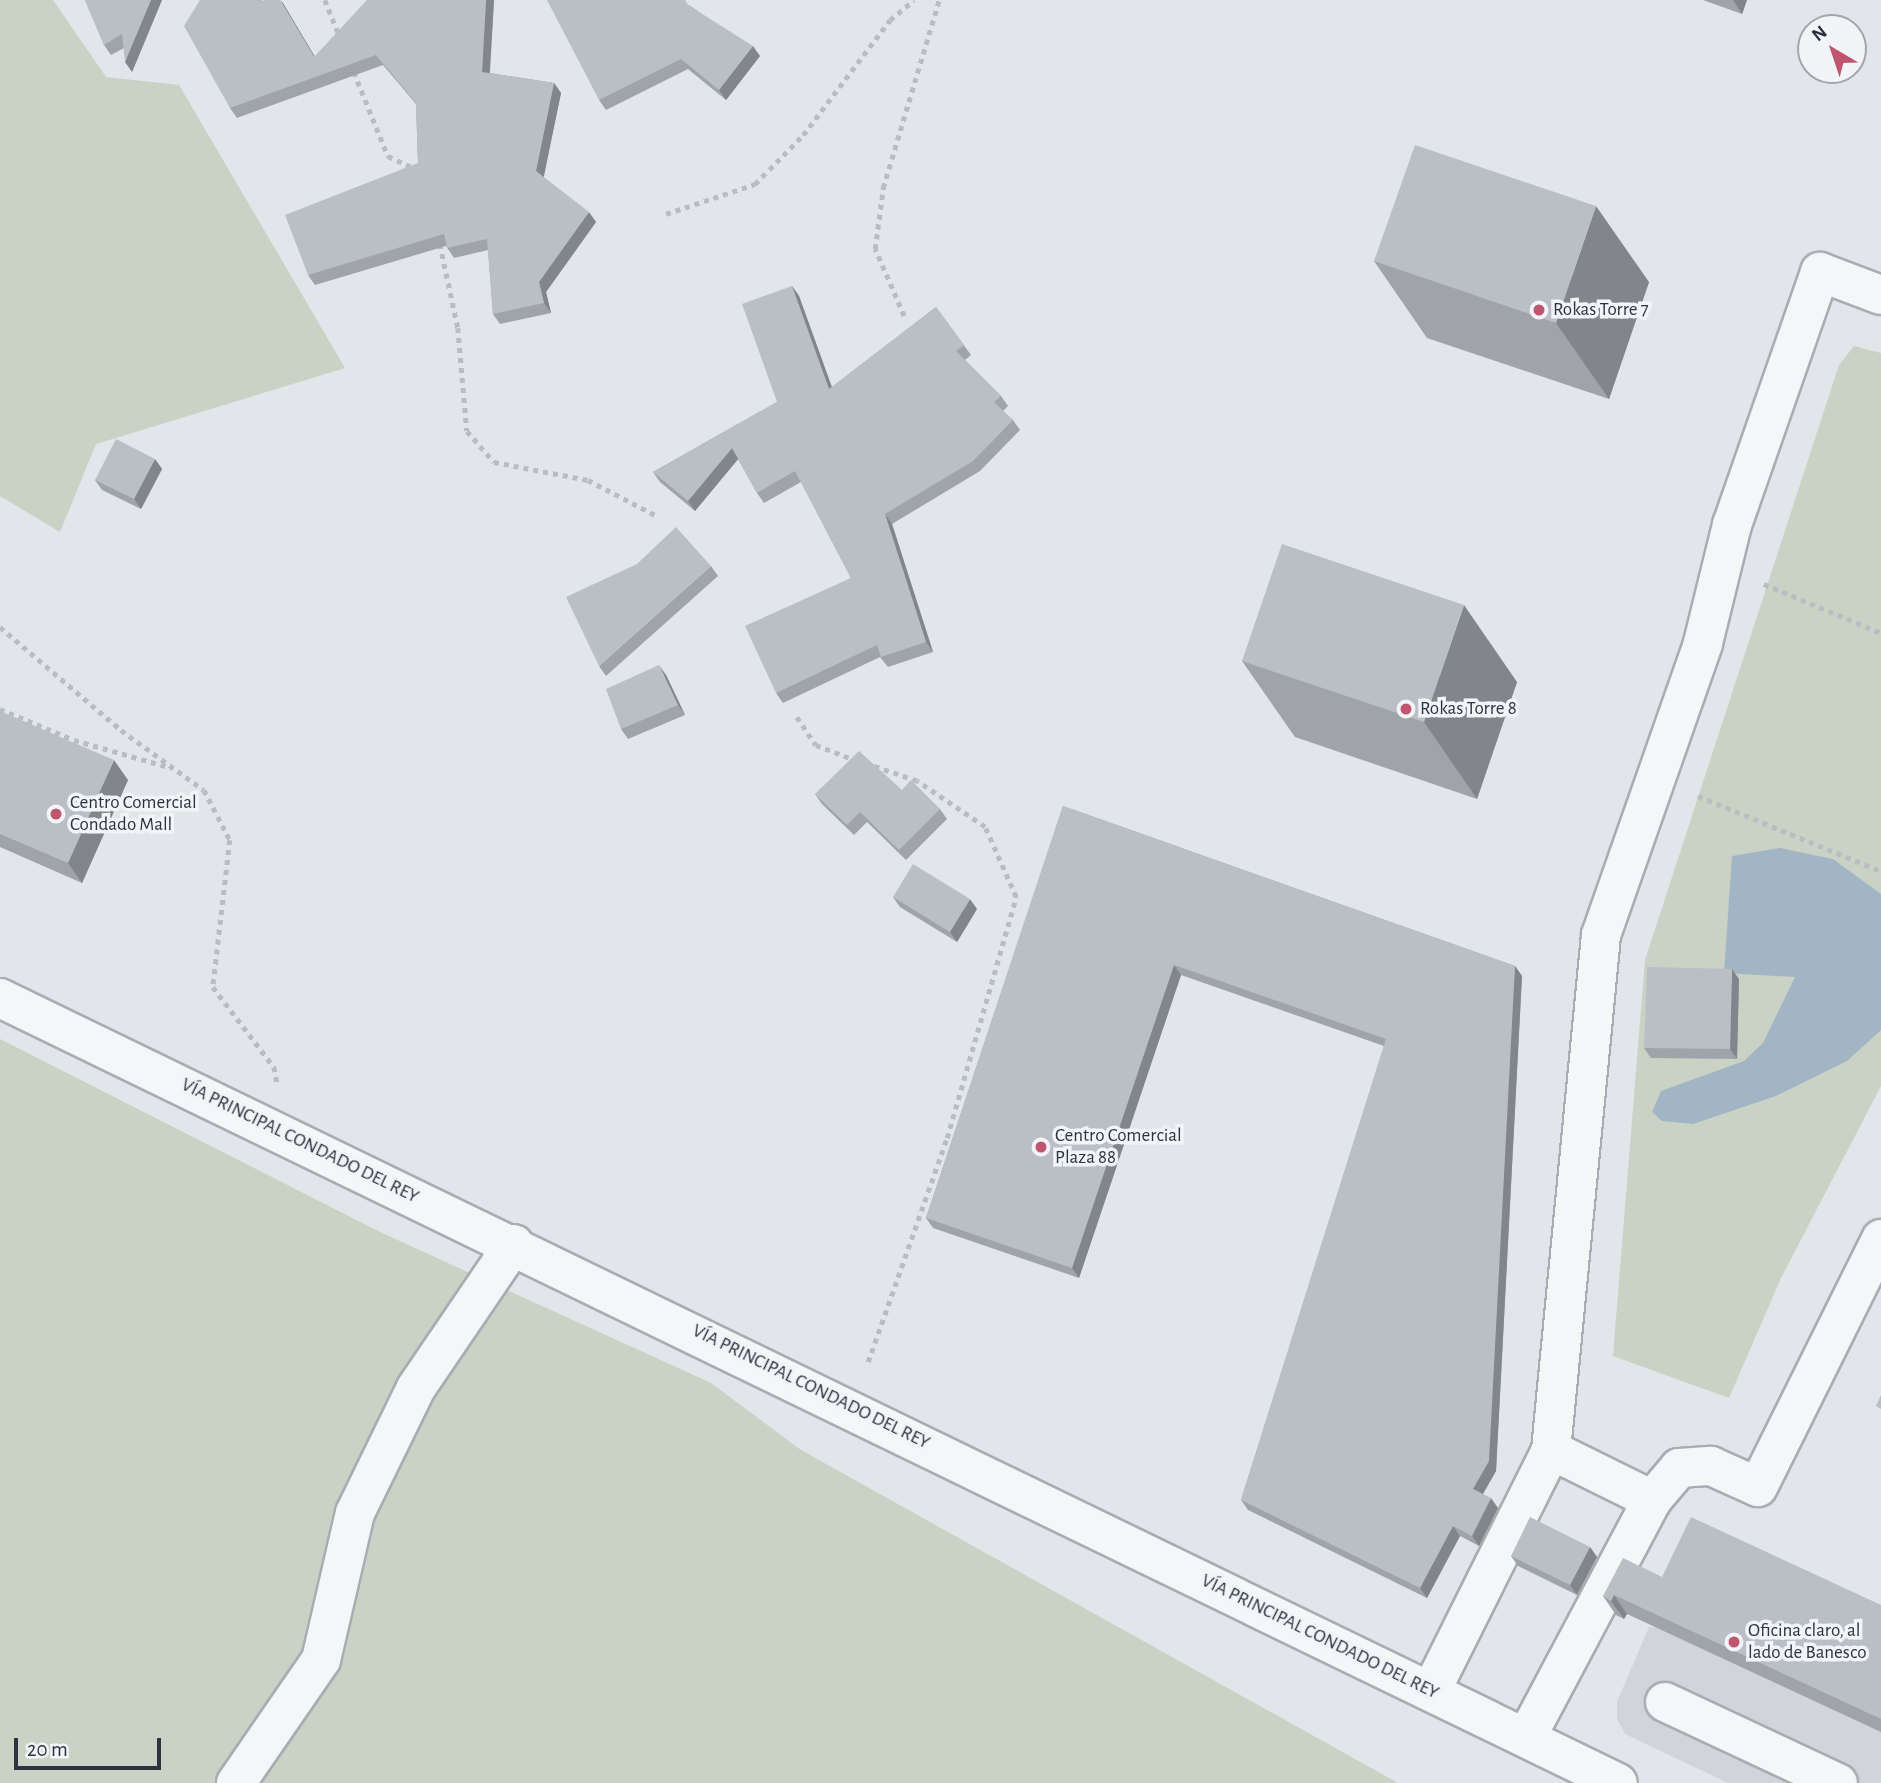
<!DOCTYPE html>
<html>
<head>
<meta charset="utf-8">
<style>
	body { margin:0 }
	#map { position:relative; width:1881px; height:1783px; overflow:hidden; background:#e2e5e9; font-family:"Alegreya Sans",sans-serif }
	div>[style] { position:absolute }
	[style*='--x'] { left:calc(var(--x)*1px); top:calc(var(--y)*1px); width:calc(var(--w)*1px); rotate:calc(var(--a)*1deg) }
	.built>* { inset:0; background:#d1d5db }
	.green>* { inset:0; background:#c9d2c4 }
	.water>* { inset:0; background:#a1b5c5 }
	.path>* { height:4.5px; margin-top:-2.25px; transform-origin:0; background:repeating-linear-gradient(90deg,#b9bcc0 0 5px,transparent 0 10px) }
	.roads { filter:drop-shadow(2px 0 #a8acb3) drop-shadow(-2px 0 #a8acb3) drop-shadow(0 2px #a8acb3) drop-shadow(0 -2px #a8acb3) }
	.minor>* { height:38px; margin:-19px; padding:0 19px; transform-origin:19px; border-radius:19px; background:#f5f6f8 }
	.wall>* { inset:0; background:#a0a4a9 }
	.shaded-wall>* { inset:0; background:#82868a }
	.building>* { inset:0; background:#babfc5 }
	.dots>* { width:19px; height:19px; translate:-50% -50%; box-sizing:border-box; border:4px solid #f2f4f7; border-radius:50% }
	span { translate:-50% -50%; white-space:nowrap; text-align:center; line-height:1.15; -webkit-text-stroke:7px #f2f4f7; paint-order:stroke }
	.poi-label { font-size:19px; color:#2c343f }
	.left { translate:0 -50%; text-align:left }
	.street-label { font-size:19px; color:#2c343f }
	.north { position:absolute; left:1797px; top:14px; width:70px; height:70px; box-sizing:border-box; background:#f2f4f7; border:2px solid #a3a7ad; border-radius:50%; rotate:321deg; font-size:19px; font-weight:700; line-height:28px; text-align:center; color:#2c343f }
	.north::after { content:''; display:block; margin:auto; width:24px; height:32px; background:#bf566e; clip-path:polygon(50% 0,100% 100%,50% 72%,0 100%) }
	.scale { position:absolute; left:14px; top:1738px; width:147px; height:32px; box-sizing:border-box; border:4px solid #2c343f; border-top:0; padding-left:9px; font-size:21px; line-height:24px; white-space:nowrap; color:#2c343f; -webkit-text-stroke:5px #f2f4f7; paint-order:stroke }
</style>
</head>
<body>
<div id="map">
	<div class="built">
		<i style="clip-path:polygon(1881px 1618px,1881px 1783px,1728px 1783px,1625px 1734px,1617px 1719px,1617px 1702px,1649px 1627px)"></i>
	</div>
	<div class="green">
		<i style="clip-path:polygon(0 0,53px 0,106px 77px,179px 85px,345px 368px,96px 444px,60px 532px,0 496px)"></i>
		<i style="clip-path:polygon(1854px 346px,1881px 353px,1881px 1086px,1781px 1278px,1729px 1398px,1613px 1356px,1645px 960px,1839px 365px)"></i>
		<i style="clip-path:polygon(0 1039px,380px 1232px,711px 1383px,801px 1450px,1398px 1783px,0 1783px)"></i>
	</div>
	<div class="water">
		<i style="clip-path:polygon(1780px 848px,1833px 859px,1881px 894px,1881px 1030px,1847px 1061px,1776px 1096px,1693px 1124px,1662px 1121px,1652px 1112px,1661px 1091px,1744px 1061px,1763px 1043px,1795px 977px,1724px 973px,1732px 856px)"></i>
	</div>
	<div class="path">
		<i style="--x:325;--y:0;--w:38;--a:68"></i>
		<i style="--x:354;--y:72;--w:91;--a:68"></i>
		<i style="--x:388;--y:156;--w:31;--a:25"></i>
		<i style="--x:666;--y:214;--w:94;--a:-18.6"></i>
		<i style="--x:755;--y:184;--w:69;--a:-45.6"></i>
		<i style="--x:803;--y:135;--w:144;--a:-52.9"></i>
		<i style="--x:890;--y:20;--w:31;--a:-40"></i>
		<i style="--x:440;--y:244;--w:86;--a:77.9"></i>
		<i style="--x:458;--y:328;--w:103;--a:85"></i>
		<i style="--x:467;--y:431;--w:41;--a:48.9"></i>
		<i style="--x:494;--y:462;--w:96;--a:10.8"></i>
		<i style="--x:588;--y:480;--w:80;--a:27.5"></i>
		<i style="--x:904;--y:316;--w:73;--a:-113.4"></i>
		<i style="--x:875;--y:249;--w:62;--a:-82.5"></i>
		<i style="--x:883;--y:188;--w:196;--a:-73.4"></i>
		<i style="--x:1764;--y:584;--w:127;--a:22.7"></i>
		<i style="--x:0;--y:627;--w:159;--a:40.4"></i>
		<i style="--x:121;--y:730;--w:102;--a:35.9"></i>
		<i style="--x:204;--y:790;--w:56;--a:62.5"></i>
		<i style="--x:230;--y:840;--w:148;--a:96.6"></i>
		<i style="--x:213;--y:987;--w:101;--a:52.7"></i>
		<i style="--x:274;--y:1067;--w:16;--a:79"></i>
		<i style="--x:0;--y:709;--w:80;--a:22.7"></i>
		<i style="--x:74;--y:740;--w:102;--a:15.9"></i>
		<i style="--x:797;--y:717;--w:34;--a:56"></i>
		<i style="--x:816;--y:745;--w:42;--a:21"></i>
		<i style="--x:1698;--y:796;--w:198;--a:22.3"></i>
		<i style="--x:868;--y:1362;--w:238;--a:-70.6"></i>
		<i style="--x:947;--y:1138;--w:251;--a:-74"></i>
		<i style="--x:1016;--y:897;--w:77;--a:-113.9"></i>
		<i style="--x:985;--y:827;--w:82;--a:-145.9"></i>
		<i style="--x:917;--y:781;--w:46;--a:-161.2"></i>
	</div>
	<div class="roads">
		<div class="minor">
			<i style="--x:0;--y:998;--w:1798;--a:25.88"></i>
			<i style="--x:1551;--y:1450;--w:113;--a:26.3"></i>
			<i style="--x:1431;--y:1691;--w:269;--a:-63.5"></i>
			<i style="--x:1551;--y:1450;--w:517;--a:-84.45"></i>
			<i style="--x:1601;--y:935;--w:309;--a:-70.7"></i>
			<i style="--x:1703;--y:643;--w:122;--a:-76.2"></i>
			<i style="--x:1732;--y:525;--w:268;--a:-70.8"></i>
			<i style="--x:1820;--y:272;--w:65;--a:20.7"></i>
			<i style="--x:1665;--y:1702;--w:191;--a:25.1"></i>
			<i style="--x:1526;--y:1738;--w:269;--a:-62.1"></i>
			<i style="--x:1652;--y:1500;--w:42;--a:-49.8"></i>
			<i style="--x:1679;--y:1468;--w:32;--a:-4"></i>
			<i style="--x:1711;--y:1466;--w:51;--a:24.1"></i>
			<i style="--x:1758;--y:1487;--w:277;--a:-63.6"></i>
			<i style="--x:236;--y:1783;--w:150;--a:-55.4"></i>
			<i style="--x:321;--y:1660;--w:151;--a:-77"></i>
			<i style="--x:355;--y:1513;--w:139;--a:-64"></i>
			<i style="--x:416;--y:1388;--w:174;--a:-55.8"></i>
		</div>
	</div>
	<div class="wall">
		<i style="clip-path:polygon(85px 0,162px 0,132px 72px,124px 48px,111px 55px,104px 45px)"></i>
		<i style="clip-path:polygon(200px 0,261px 0,314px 57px,494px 0,490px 73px,554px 83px,561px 93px,543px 177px,596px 222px,546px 292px,551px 313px,500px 324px,493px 314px,488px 250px,454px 258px,446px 246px,315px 285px,308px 275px,418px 163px,416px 104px,383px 65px,237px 118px,230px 108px)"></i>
		<i style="clip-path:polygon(1703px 0,1747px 0,1742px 14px)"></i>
		<i style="clip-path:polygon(689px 5px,760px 56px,726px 100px,688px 69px,606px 110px,599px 100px)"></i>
		<i style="clip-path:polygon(1374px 261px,1649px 282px,1609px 399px,1427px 338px)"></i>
		<i style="clip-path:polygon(792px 286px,799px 296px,832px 387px,936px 307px,971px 355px,965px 360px,1001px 396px,1008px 406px,1003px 411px,1013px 420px,1020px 430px,980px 471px,892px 524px,933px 652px,888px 667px,880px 657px,783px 703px,776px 693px,851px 578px,801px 482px,764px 503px,757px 493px,738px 459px,695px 511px,660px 482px,653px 472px,777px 402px)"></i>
		<i style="clip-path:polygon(155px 459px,162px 469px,141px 509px,102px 490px,95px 480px)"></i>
		<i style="clip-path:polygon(711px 566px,718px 576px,606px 676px,599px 666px)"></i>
		<i style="clip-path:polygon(1242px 661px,1517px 682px,1477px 799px,1295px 737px)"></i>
		<i style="clip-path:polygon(666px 675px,685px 715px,628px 739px,621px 729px)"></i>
		<i style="clip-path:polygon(0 711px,128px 780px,82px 883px,0 847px)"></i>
		<i style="clip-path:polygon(902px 790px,940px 809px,947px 819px,906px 860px,867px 822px,854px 835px,822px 804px,815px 794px)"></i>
		<i style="clip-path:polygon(1063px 806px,1515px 966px,1522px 976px,1496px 1471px,1483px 1494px,1498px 1508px,1479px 1546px,1460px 1536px,1427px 1598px,1248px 1510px,1241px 1500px,1384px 1046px,1181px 975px,1079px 1278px,933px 1228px,926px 1218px)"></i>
		<i style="clip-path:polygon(893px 897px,977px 909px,957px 942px,900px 907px)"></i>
		<i style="clip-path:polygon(1739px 979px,1737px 1059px,1651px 1058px,1644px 1048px)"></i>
		<i style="clip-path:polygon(1590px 1547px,1597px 1557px,1577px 1595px,1518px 1566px,1511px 1556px)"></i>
		<i style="clip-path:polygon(1662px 1577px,1881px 1605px,1881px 1732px,1627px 1614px,1624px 1619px,1616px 1615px,1603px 1596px)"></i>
	</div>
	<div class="shaded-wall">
		<i style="clip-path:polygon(151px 0,162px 0,132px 72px,125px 62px)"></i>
		<i style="clip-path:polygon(280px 0,283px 3px,321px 67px,314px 57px)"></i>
		<i style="clip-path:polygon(486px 0,494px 0,489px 82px,482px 72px)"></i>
		<i style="clip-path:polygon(1733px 0,1747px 0,1742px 14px)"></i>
		<i style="clip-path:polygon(753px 46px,760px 56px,726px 100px,719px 90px)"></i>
		<i style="clip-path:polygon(554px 83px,561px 93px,543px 181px,536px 171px)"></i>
		<i style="clip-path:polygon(1596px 206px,1649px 282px,1609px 399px,1556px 323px)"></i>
		<i style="clip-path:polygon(589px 212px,596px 222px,546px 292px,551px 313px,544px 303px,539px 282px)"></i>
		<i style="clip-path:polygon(792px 286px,799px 296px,836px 399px,829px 389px)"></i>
		<i style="clip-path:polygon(732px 448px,739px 458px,695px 511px,688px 501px)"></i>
		<i style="clip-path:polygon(155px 459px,162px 469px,141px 509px,134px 499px)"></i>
		<i style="clip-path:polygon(885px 514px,892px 524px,933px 652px,926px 642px)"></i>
		<i style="clip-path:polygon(1464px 605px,1517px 682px,1477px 799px,1424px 722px)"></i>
		<i style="clip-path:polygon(659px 665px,666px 675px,685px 715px,678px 705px)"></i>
		<i style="clip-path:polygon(114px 760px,128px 780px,82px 883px,68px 863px)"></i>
		<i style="clip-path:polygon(970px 899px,977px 909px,957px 942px,950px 932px)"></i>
		<i style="clip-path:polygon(1174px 965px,1181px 975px,1079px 1278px,1072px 1268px)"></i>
		<i style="clip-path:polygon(1515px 966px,1522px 976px,1496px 1471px,1480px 1499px,1473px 1489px)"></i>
		<i style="clip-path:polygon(1732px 969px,1739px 979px,1737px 1059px,1730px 1049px)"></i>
		<i style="clip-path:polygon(1491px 1498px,1498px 1508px,1479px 1546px,1472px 1536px)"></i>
		<i style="clip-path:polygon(1453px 1526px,1460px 1536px,1427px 1598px,1420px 1588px)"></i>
		<i style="clip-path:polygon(1590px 1547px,1597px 1557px,1577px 1595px,1570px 1585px)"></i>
		<i style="clip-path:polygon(1614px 1595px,1627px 1614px,1624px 1619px,1611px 1601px)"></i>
	</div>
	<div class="building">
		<i style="clip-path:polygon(85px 0,151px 0,125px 62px,122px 34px,104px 45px)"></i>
		<i style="clip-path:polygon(200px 0,260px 0,261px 2px,264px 0,280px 0,314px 57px,367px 0,486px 0,482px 72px,554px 83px,536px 171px,589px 212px,539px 282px,544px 303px,493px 314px,487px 239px,447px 248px,444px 234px,308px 275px,285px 215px,418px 163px,416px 103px,376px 55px,230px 108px,184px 26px)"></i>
		<i style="clip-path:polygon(547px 0,685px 0,688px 5px,753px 46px,719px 90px,681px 59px,599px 100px)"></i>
		<i style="clip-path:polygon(1415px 145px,1596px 206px,1556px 323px,1374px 261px)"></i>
		<i style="clip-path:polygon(792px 286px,829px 389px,936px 307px,964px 345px,956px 351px,1001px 396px,994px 402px,1013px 420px,973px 461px,885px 514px,926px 642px,881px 657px,877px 645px,776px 693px,745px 626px,851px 578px,795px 471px,757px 493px,732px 448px,688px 501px,653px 472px,777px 402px,742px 304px)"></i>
		<i style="clip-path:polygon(116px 439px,155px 459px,134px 499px,95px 480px)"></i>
		<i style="clip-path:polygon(676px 527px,711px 566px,599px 666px,566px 597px,637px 564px)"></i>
		<i style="clip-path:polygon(1282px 544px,1464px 605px,1424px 722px,1242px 661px)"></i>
		<i style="clip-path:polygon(659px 665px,678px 705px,621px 729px,606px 689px)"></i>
		<i style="clip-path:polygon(0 711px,114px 760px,68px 863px,0 834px)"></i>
		<i style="clip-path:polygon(859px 751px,902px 790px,911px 780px,940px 809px,899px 850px,860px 812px,847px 825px,815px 794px)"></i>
		<i style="clip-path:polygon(1063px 806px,1515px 966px,1489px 1461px,1473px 1489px,1491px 1498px,1472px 1536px,1453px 1526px,1420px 1588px,1241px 1500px,1386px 1039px,1174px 965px,1072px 1268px,926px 1218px)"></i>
		<i style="clip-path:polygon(913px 864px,970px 899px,950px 932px,893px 897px)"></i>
		<i style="clip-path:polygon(1647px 967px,1732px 969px,1730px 1049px,1644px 1048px)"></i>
		<i style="clip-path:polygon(1881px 1395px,1881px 1409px,1876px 1406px)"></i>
		<i style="clip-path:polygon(1530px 1517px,1590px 1547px,1570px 1585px,1511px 1556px)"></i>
		<i style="clip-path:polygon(1691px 1517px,1881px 1605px,1881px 1719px,1614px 1595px,1611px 1601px,1603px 1596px,1623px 1558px,1662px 1577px)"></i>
	</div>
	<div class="dots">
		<i style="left:1539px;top:310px;background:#bf566e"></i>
		<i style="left:1406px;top:709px;background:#bf566e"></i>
		<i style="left:56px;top:814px;background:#bf566e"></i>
		<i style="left:1041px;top:1147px;background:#bf566e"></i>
		<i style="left:1734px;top:1642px;background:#bf566e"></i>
	</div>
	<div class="poi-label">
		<span class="left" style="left:1553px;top:310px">Rokas Torre 7</span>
		<span class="left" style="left:1420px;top:709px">Rokas Torre 8</span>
		<span class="left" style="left:70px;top:814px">Centro Comercial<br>Condado Mall</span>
		<span class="left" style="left:1055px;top:1147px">Centro Comercial<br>Plaza 88</span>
		<span class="left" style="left:1748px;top:1642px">Oficina claro, al<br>lado de Banesco</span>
	</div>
	<div class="street-label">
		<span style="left:300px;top:1141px;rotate:26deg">VÍA PRINCIPAL CONDADO DEL REY</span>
		<span style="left:811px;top:1387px;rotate:26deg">VÍA PRINCIPAL CONDADO DEL REY</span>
		<span style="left:1320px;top:1637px;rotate:26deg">VÍA PRINCIPAL CONDADO DEL REY</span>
	</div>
	<div class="north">N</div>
	<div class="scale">20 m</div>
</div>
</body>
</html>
